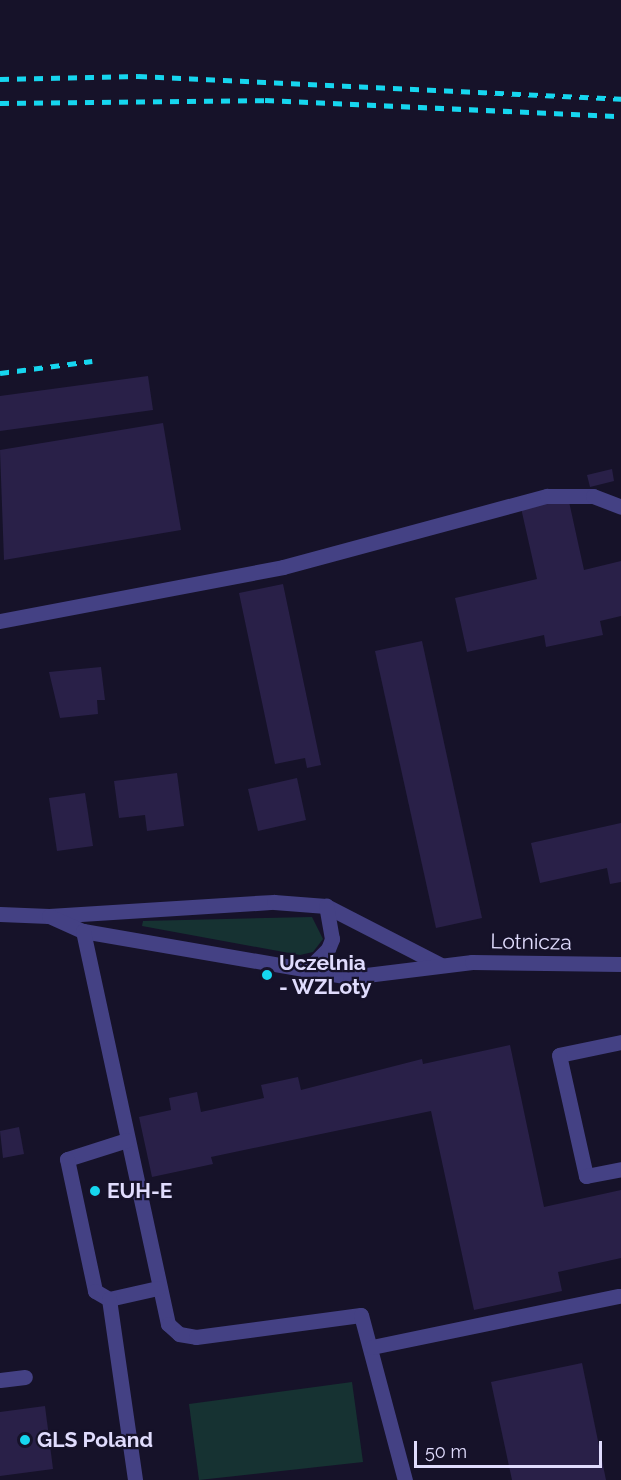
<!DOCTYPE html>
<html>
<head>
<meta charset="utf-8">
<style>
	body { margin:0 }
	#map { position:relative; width:621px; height:1480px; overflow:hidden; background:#161229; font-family:Raleway,sans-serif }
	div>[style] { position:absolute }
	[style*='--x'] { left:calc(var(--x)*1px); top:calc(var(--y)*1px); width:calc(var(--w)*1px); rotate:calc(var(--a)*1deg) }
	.green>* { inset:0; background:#163232 }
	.building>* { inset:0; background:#292048 }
	.minor>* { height:15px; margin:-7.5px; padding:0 7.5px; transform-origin:7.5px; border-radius:7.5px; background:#444184 }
	.rail>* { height:4.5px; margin-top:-2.25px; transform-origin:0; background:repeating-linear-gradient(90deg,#16d6ef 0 9px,transparent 0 17px) }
	.dots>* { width:16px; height:16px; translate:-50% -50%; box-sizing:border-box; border:3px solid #161229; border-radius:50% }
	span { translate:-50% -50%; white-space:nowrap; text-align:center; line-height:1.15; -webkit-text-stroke:4.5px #161229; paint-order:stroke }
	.street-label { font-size:21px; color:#e0dcfd }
	.poi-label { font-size:21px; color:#e0dcfd; font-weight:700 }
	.left { translate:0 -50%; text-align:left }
	.scale { position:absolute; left:414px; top:1441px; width:188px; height:27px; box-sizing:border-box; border:3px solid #e0dcfd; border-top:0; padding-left:8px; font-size:18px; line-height:21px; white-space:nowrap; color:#e0dcfd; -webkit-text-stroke:4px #161229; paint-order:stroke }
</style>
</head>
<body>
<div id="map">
	<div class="green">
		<i style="clip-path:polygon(312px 917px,323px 939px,313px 952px,300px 955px,142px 926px,143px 921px)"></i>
		<i style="clip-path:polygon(352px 1382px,363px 1462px,199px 1480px,189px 1404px)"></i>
	</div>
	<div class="building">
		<i style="clip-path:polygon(148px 376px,153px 410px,0 431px,0 396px)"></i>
		<i style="clip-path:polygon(163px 423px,181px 530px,4px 560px,0 450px)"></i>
		<i style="clip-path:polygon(612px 469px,614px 481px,590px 487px,587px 475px)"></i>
		<i style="clip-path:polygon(568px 497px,584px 570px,621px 561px,621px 616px,600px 621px,603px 635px,546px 647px,544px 635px,467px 652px,455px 598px,537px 579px,521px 508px)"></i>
		<i style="clip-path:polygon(283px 584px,321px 765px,307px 768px,305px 758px,275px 764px,239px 593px)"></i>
		<i style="clip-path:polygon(422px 641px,482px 918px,436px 928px,375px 651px)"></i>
		<i style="clip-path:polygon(101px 667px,105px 700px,97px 700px,98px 714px,60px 718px,49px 672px)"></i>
		<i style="clip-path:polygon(177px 773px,184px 826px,147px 831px,145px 815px,119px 818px,114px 781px)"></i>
		<i style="clip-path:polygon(297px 778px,306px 820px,258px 831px,248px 789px)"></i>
		<i style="clip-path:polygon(85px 793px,93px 846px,57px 851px,49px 798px)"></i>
		<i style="clip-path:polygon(621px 823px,621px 882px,610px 884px,607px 868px,540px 883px,531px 843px)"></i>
		<i style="clip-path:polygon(510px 1045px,544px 1207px,621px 1190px,621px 1258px,558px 1272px,562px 1291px,474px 1310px,431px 1111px,211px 1157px,213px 1164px,152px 1177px,139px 1117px,171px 1110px,169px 1098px,197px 1092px,201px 1112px,264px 1098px,261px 1085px,298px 1077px,301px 1090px,422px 1059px,423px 1064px)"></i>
		<i style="clip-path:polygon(19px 1127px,24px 1154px,3px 1158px,0 1131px)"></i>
		<i style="clip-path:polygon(582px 1363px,606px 1480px,512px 1480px,491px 1382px)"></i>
		<i style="clip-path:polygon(45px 1406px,53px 1469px,0 1476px,0 1412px)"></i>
	</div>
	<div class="minor">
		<i style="--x:0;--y:621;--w:288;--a:-10.8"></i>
		<i style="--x:283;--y:567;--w:273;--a:-15.1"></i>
		<i style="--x:547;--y:496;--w:46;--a:0"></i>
		<i style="--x:593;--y:496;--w:30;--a:21"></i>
		<i style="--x:0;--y:914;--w:49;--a:2.3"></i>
		<i style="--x:49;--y:916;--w:225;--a:-3.6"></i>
		<i style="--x:274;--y:902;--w:52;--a:4.4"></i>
		<i style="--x:326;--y:906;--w:129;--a:27.2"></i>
		<i style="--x:49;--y:916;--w:37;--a:24"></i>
		<i style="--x:83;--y:931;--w:271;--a:9.8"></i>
		<i style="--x:350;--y:977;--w:123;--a:-7"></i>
		<i style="--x:472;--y:962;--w:149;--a:0.8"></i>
		<i style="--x:83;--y:931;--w:402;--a:77.8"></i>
		<i style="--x:168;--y:1324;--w:15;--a:42"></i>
		<i style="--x:179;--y:1334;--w:17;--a:10"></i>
		<i style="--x:196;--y:1337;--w:166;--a:-7.6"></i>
		<i style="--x:361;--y:1315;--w:171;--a:75.1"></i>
		<i style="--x:306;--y:971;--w:31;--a:-45"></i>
		<i style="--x:328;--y:949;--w:11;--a:-68"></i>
		<i style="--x:332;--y:939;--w:34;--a:-100"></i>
		<i style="--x:621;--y:1042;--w:63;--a:168.2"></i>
		<i style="--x:559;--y:1055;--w:124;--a:77.4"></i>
		<i style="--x:586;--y:1176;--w:36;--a:-11"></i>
		<i style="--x:127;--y:1140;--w:63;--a:162.4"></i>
		<i style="--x:67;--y:1159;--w:135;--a:78"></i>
		<i style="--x:95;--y:1291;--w:16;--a:30"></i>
		<i style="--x:109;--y:1299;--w:50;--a:-12.7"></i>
		<i style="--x:109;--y:1299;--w:183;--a:81.8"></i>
		<i style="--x:372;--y:1347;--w:252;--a:-11.7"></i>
		<i style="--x:0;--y:1380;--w:25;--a:-7"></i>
	</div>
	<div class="rail">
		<i style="--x:0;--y:79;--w:138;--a:-1.2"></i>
		<i style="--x:138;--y:76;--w:484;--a:2.7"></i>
		<i style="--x:0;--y:103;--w:265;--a:-0.6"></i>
		<i style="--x:265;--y:100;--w:356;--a:2.6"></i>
		<i style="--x:0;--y:373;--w:93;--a:-7.4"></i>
	</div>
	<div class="dots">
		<i style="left:267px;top:975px;background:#16d6ef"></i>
		<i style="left:95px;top:1191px;background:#16d6ef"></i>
		<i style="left:25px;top:1440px;background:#16d6ef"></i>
	</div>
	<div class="street-label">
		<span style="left:531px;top:942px;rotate:1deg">Lotnicza</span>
	</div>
	<div class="poi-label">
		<span class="left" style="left:279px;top:975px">Uczelnia<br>- WZLoty</span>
		<span class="left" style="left:107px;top:1191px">EUH-E</span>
		<span class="left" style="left:37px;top:1440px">GLS Poland</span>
	</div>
	<div class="scale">50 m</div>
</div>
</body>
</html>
